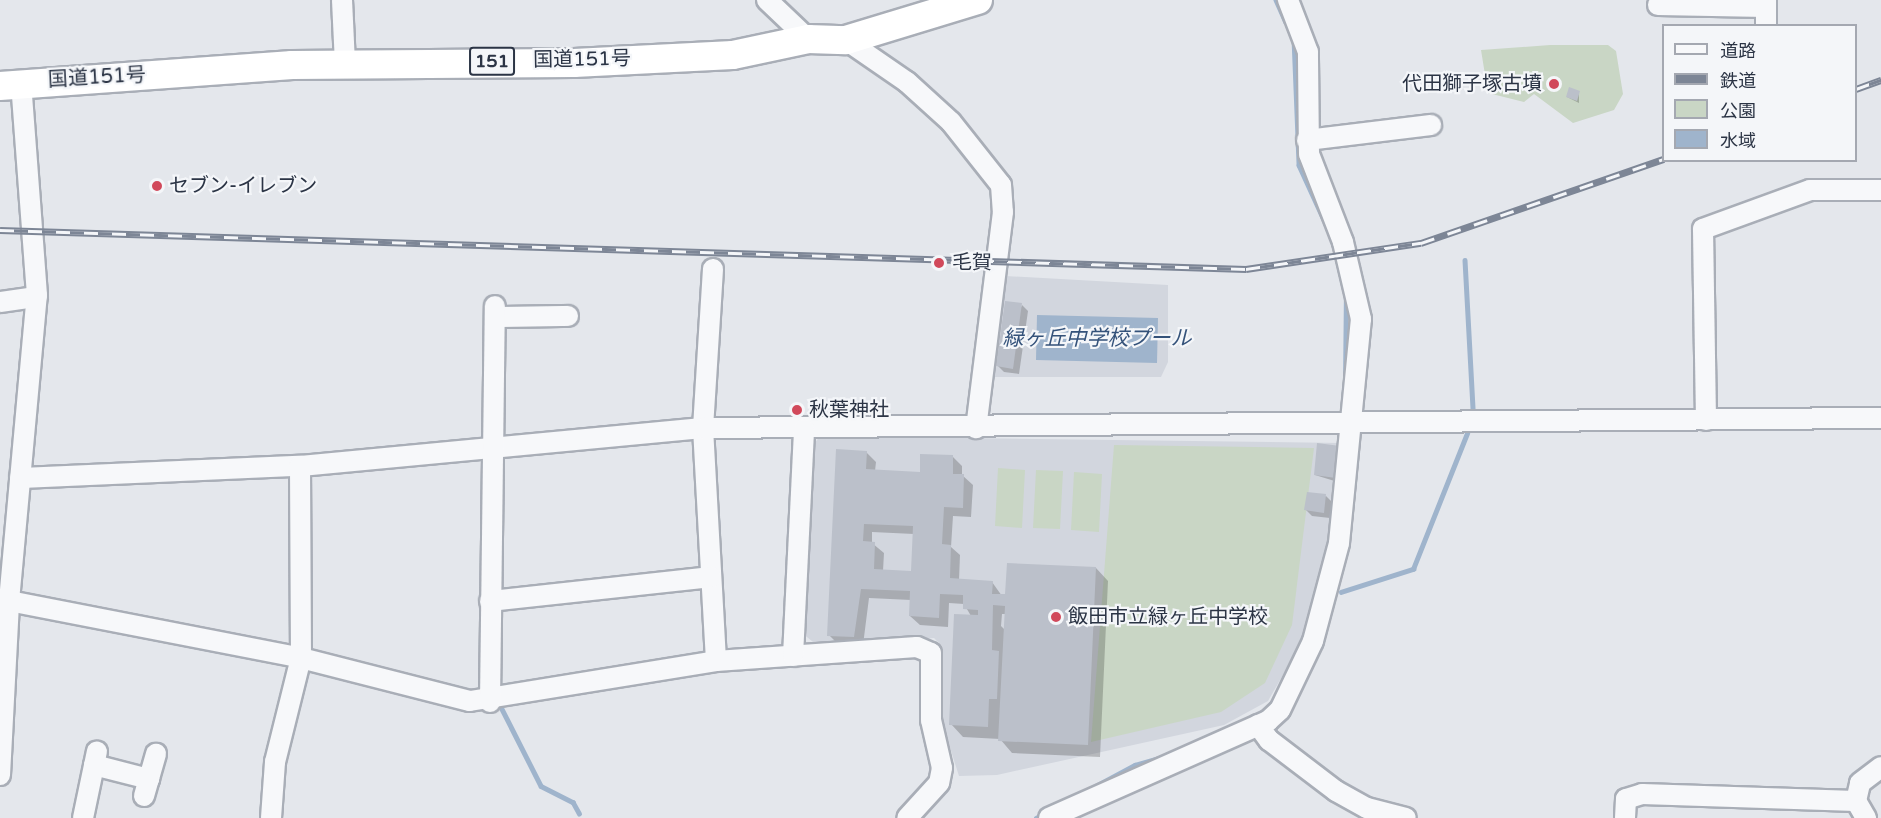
<!DOCTYPE html>
<html>
<head>
<meta charset="utf-8">
<style>
	body { margin:0 }
	#map { position:relative; width:1881px; height:818px; overflow:hidden; background:#e4e7ec; font-family:"Varela Round","Noto Sans JP",sans-serif }
	div>[style] { position:absolute }
	[style*='--x'] { left:calc(var(--x)*1px); top:calc(var(--y)*1px); width:calc(var(--w)*1px); rotate:calc(var(--a)*1deg) }
	.built>* { inset:0; background:#d2d6de }
	.green>* { inset:0; background:#c9d6c5 }
	.water>* { inset:0; background:#9fb4cc }
	.shadow>* { inset:0; background:#0003 }
	.stream>* { height:4.5px; margin:-2.25px; padding:0 2.25px; transform-origin:2.25px; border-radius:2.25px; background:#9fb4cc }
	.building>* { inset:0; background:#bbc0ca }
	.roads { filter:drop-shadow(2px 0 #a9aeb7) drop-shadow(-2px 0 #a9aeb7) drop-shadow(0 2px #a9aeb7) drop-shadow(0 -2px #a9aeb7) }
	.minor>* { height:20px; margin:-10px; padding:0 10px; transform-origin:10px; border-radius:10px; background:#f7f8fa }
	.highway>* { height:28px; margin:-14px; padding:0 14px; transform-origin:14px; border-radius:14px; background:#fff }
	.rail>* { height:7px; margin-top:-3.5px; transform-origin:0; background:repeating-linear-gradient(90deg,#f4f6f9 0 14px,#7d8696 0 28px); box-sizing:border-box; border-block:2px solid #7d8696 }
	.dots>* { width:16px; height:16px; translate:-50% -50%; box-sizing:border-box; border:3px solid #f4f6f9; border-radius:50% }
	span { translate:-50% -50%; white-space:nowrap; text-align:center; line-height:1.15; -webkit-text-stroke:4.5px #f4f6f9; paint-order:stroke }
	.shield-label span { padding:2px 4px; background:#f4f6f9; border:2px solid; border-radius:4px; -webkit-text-stroke-width:0 }
	.shield-label { font-size:18px; color:#2b3445; font-weight:700 }
	.street-label { font-size:20px; color:#2b3445 }
	.poi-label { font-size:20px; color:#2b3445 }
	.right { translate:-100% -50%; text-align:right }
	.left { translate:0 -50%; text-align:left }
	.water-label { font-size:21px; color:#34527a; font-style:italic }
	.legend { position:absolute; left:1662px; top:24px; width:195px; height:138px; box-sizing:border-box; background:#f4f6f9; border:2px solid #a4a8b1; margin:0; padding:8px 10px; list-style:none; font-size:18px; color:#2b3445 }
	.legend li { display:flex; align-items:center; gap:12px; height:30px }
	.legend b { width:30px; border:2px solid #a4a8b1 }
</style>
</head>
<body>
<div id="map">
	<div class="built">
		<i style="clip-path:polygon(1005px 276px,1168px 285px,1168px 362px,1161px 377px,992px 377px)"></i>
		<i style="clip-path:polygon(820px 436px,1342px 443px,1326px 559px,1299px 647px,1268px 701px,1224px 725px,997px 775px,959px 776px,940px 716px,941px 645px,934px 638px,818px 646px,802px 633px,811px 448px)"></i>
	</div>
	<div class="green">
		<i style="clip-path:polygon(1550px 45px,1608px 45px,1616px 51px,1623px 94px,1614px 110px,1573px 123px,1534px 94px,1524px 102px,1488px 93px,1481px 50px)"></i>
		<i style="clip-path:polygon(1114px 445px,1314px 448px,1292px 625px,1265px 683px,1221px 712px,1091px 742px)"></i>
		<i style="clip-path:polygon(998px 468px,1025px 470px,1022px 528px,995px 526px)"></i>
		<i style="clip-path:polygon(1036px 470px,1063px 471px,1060px 529px,1033px 528px)"></i>
		<i style="clip-path:polygon(1074px 472px,1102px 474px,1099px 532px,1071px 530px)"></i>
	</div>
	<div class="water">
		<i style="clip-path:polygon(1037px 315px,1158px 318px,1157px 363px,1036px 360px)"></i>
	</div>
	<div class="shadow">
		<i style="clip-path:polygon(1579px 92px,1579px 103px,1567px 97px)"></i>
		<i style="clip-path:polygon(1022px 305px,1028px 311px,1019px 374px,1004px 372px,998px 366px)"></i>
		<i style="clip-path:polygon(1319px 445px,1341px 483px,1315px 475px)"></i>
		<i style="clip-path:polygon(evenodd,866px 452px,876px 462px,875px 471px,921px 474px,953px 457px,962px 466px,962px 475px,973px 485px,971px 517px,953px 516px,951px 547px,960px 555px,959px 580px,992px 582px,1002px 596px,1096px 568px,1108px 581px,1100px 757px,1012px 753px,1000px 739px,963px 737px,951px 724px,971px 616px,964px 604px,949px 603px,948px 627px,920px 625px,910px 616px,911px 600px,869px 598px,863px 645px,838px 644px,829px 635px,866px 452px,872px 532px,914px 534px,912px 572px,883px 571px,884px 553px,872px 543px,872px 532px,866px 452px,1002px 614px,1006px 614px,1005px 630px,1001px 626px,1002px 614px)"></i>
		<i style="clip-path:polygon(1326px 496px,1332px 502px,1330px 518px,1312px 516px,1306px 510px)"></i>
	</div>
	<div class="stream">
		<i style="--x:1276;--y:0;--w:24;--a:66"></i>
		<i style="--x:1294;--y:38;--w:127;--a:87.7"></i>
		<i style="--x:1299;--y:165;--w:75;--a:65.5"></i>
		<i style="--x:1465;--y:260;--w:150;--a:86.9"></i>
		<i style="--x:1345;--y:384;--w:91;--a:-89.4"></i>
		<i style="--x:1341;--y:592;--w:76;--a:-17.7"></i>
		<i style="--x:1413;--y:569;--w:146;--a:-68.3"></i>
		<i style="--x:502;--y:709;--w:86;--a:63.1"></i>
		<i style="--x:541;--y:786;--w:36;--a:27"></i>
		<i style="--x:573;--y:802;--w:13;--a:61"></i>
		<i style="--x:1036;--y:818;--w:112;--a:-28.2"></i>
		<i style="--x:1135;--y:765;--w:33;--a:-16"></i>
	</div>
	<div class="building">
		<i style="clip-path:polygon(1569px 87px,1580px 91px,1577px 101px,1566px 97px)"></i>
		<i style="clip-path:polygon(1005px 301px,1022px 303px,1013px 369px,996px 366px)"></i>
		<i style="clip-path:polygon(1317px 443px,1340px 446px,1336px 478px,1314px 475px)"></i>
		<i style="clip-path:polygon(evenodd,836px 449px,867px 451px,866px 469px,920px 472px,920px 454px,953px 455px,953px 474px,964px 474px,963px 508px,944px 507px,942px 544px,951px 545px,950px 578px,993px 581px,992px 594px,1005px 594px,1007px 563px,1096px 567px,1088px 745px,998px 741px,1005px 606px,993px 605px,992px 650px,999px 651px,997px 699px,989px 699px,988px 727px,949px 725px,954px 614px,978px 615px,978px 610px,963px 609px,963px 595px,940px 594px,939px 618px,909px 616px,910px 591px,861px 589px,854px 637px,827px 636px,836px 449px,864px 524px,913px 526px,911px 571px,874px 569px,875px 542px,863px 541px,864px 524px)"></i>
		<i style="clip-path:polygon(1307px 492px,1326px 494px,1324px 513px,1304px 510px)"></i>
	</div>
	<div class="roads">
		<div class="minor">
			<i style="--x:342;--y:0;--w:63;--a:87.3"></i>
			<i style="--x:767;--y:0;--w:57;--a:43.6"></i>
			<i style="--x:1658;--y:5;--w:108;--a:1.1"></i>
			<i style="--x:1766;--y:26;--w:26;--a:-90"></i>
			<i style="--x:846;--y:40;--w:74;--a:34.5"></i>
			<i style="--x:907;--y:82;--w:59;--a:42.3"></i>
			<i style="--x:951;--y:122;--w:80;--a:51.6"></i>
			<i style="--x:1001;--y:185;--w:27;--a:86"></i>
			<i style="--x:1003;--y:212;--w:218;--a:97.1"></i>
			<i style="--x:1307;--y:140;--w:125;--a:-6.9"></i>
			<i style="--x:713;--y:269;--w:159;--a:93.6"></i>
			<i style="--x:703;--y:428;--w:233;--a:86.8"></i>
			<i style="--x:0;--y:302;--w:37;--a:-8"></i>
			<i style="--x:495;--y:317;--w:73;--a:-0.8"></i>
			<i style="--x:1706;--y:420;--w:191;--a:-90.9"></i>
			<i style="--x:1703;--y:229;--w:114;--a:-20"></i>
			<i style="--x:1810;--y:190;--w:71;--a:0"></i>
			<i style="--x:20;--y:478;--w:280;--a:-2.5"></i>
			<i style="--x:300;--y:466;--w:405;--a:-5.4"></i>
			<i style="--x:703;--y:428;--w:1178;--a:-0.49"></i>
			<i style="--x:9;--y:601;--w:298;--a:11"></i>
			<i style="--x:301;--y:658;--w:174;--a:14.3"></i>
			<i style="--x:470;--y:701;--w:249;--a:-9.2"></i>
			<i style="--x:716;--y:661;--w:201;--a:-4"></i>
			<i style="--x:917;--y:647;--w:15;--a:23"></i>
			<i style="--x:931;--y:653;--w:67;--a:90"></i>
			<i style="--x:931;--y:720;--w:49;--a:77.1"></i>
			<i style="--x:942;--y:768;--w:15;--a:101"></i>
			<i style="--x:939;--y:783;--w:47;--a:132.4"></i>
			<i style="--x:490;--y:601;--w:222;--a:-6.2"></i>
			<i style="--x:793;--y:656;--w:227;--a:-87.2"></i>
			<i style="--x:490;--y:702;--w:396;--a:-89.3"></i>
			<i style="--x:1258;--y:725;--w:19;--a:54"></i>
			<i style="--x:1269;--y:740;--w:84;--a:37.3"></i>
			<i style="--x:1336;--y:791;--w:35;--a:29"></i>
			<i style="--x:1367;--y:808;--w:40;--a:14.4"></i>
			<i style="--x:94;--y:765;--w:57;--a:14.3"></i>
			<i style="--x:0;--y:775;--w:174;--a:-87"></i>
			<i style="--x:9;--y:601;--w:307;--a:-84.8"></i>
			<i style="--x:37;--y:295;--w:214;--a:-94.3"></i>
			<i style="--x:144;--y:796;--w:44;--a:-74.1"></i>
			<i style="--x:83;--y:818;--w:68;--a:-78.2"></i>
			<i style="--x:271;--y:818;--w:56;--a:-85.9"></i>
			<i style="--x:275;--y:762;--w:107;--a:-76"></i>
			<i style="--x:301;--y:658;--w:192;--a:-90.3"></i>
			<i style="--x:1049;--y:818;--w:240;--a:-23.9"></i>
			<i style="--x:1268;--y:721;--w:16;--a:-43"></i>
			<i style="--x:1280;--y:710;--w:76;--a:-64.4"></i>
			<i style="--x:1313;--y:641;--w:101;--a:-75.1"></i>
			<i style="--x:1339;--y:543;--w:225;--a:-84.4"></i>
			<i style="--x:1361;--y:319;--w:79;--a:-103.2"></i>
			<i style="--x:1343;--y:242;--w:94;--a:-111.1"></i>
			<i style="--x:1309;--y:154;--w:102;--a:-90.6"></i>
			<i style="--x:1308;--y:52;--w:56;--a:-111"></i>
			<i style="--x:1625;--y:818;--w:19;--a:-87"></i>
			<i style="--x:1626;--y:799;--w:17;--a:-17"></i>
			<i style="--x:1642;--y:794;--w:214;--a:1.9"></i>
			<i style="--x:1866;--y:818;--w:20;--a:-120"></i>
			<i style="--x:1856;--y:801;--w:18;--a:-77"></i>
			<i style="--x:1860;--y:783;--w:26;--a:-37"></i>
		</div>
		<div class="highway">
			<i style="--x:0;--y:86;--w:293;--a:-4.1"></i>
			<i style="--x:292;--y:65;--w:282;--a:-0.4"></i>
			<i style="--x:574;--y:63;--w:159;--a:-2.9"></i>
			<i style="--x:733;--y:55;--w:77;--a:-12"></i>
			<i style="--x:808;--y:39;--w:38;--a:2"></i>
			<i style="--x:846;--y:40;--w:138;--a:-16.9"></i>
		</div>
	</div>
	<div class="rail">
		<i style="--x:1856;--y:89;--w:27;--a:-20"></i>
		<i style="--x:0;--y:230;--w:1247;--a:1.79"></i>
		<i style="--x:1246;--y:269;--w:177;--a:-8.5"></i>
		<i style="--x:1421;--y:243;--w:257;--a:-19.1"></i>
	</div>
	<div class="dots">
		<i style="left:1554px;top:84px;background:#d1495b"></i>
		<i style="left:157px;top:186px;background:#d1495b"></i>
		<i style="left:939px;top:263px;background:#d1495b"></i>
		<i style="left:797px;top:410px;background:#d1495b"></i>
		<i style="left:1056px;top:617px;background:#d1495b"></i>
	</div>
	<div class="shield-label">
		<span style="left:492px;top:61px">151</span>
	</div>
	<div class="street-label">
		<span style="left:582px;top:60px;rotate:-1deg">国道151号</span>
		<span style="left:97px;top:78px;rotate:-3deg">国道151号</span>
	</div>
	<div class="poi-label">
		<span class="right" style="left:1542px;top:84px">代田獅子塚古墳</span>
		<span class="left" style="left:169px;top:186px">セブン-イレブン</span>
		<span class="left" style="left:952px;top:263px">毛賀</span>
		<span class="left" style="left:809px;top:410px">秋葉神社</span>
		<span class="left" style="left:1068px;top:617px">飯田市立緑ヶ丘中学校</span>
	</div>
	<div class="water-label">
		<span style="left:1097px;top:339px">緑ヶ丘中学校プール</span>
	</div>
	<ul class="legend">
	<li><b style="height:8px;background:#f7f8fa"></b>道路</li>
	<li><b style="height:8px;background:#7d8696"></b>鉄道</li>
	<li><b style="height:16px;background:#c9d6c5"></b>公園</li>
	<li><b style="height:16px;background:#9fb4cc"></b>水域</li>
	</ul>
</div>
</body>
</html>
